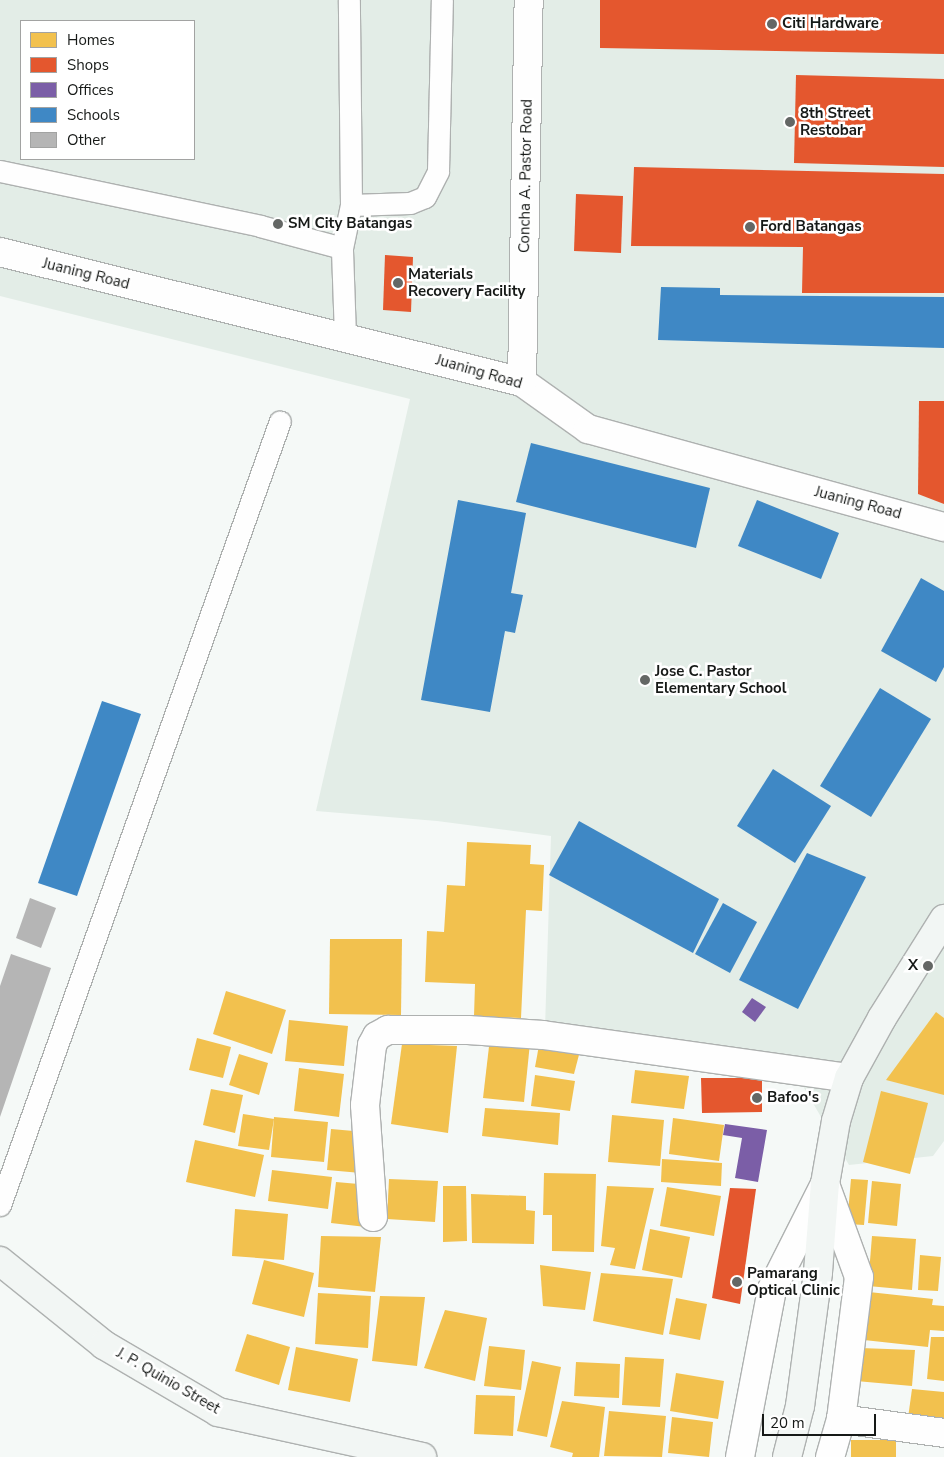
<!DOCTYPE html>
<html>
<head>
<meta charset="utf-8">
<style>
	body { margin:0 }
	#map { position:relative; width:944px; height:1457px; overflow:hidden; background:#f5f9f7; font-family:"Nunito Sans",sans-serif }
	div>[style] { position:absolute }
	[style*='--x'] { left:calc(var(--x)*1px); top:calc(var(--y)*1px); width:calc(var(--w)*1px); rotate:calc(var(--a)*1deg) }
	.built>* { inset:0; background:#e3ede7 }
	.homes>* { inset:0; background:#f2c14e }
	.shops>* { inset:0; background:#e4572e }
	.offices>* { inset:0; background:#7b5ea7 }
	.schools>* { inset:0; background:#3f88c5 }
	.building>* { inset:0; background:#b5b5b5 }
	.roads { filter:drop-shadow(1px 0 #aeb1b0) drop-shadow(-1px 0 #aeb1b0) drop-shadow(0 1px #aeb1b0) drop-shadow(0 -1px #aeb1b0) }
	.lane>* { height:21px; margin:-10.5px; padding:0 10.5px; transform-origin:10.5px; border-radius:10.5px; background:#fefefe }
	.street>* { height:28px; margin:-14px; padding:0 14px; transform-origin:14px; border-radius:14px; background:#fefefe }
	.secondary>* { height:28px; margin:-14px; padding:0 14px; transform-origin:14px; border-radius:14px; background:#f2f6f4 }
	.dots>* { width:14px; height:14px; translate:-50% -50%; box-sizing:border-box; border:2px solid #fff; border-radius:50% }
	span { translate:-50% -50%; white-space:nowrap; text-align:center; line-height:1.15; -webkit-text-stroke:5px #fff; paint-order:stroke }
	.poi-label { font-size:15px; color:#161917; font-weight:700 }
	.left { translate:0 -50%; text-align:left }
	.right { translate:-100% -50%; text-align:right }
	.street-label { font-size:15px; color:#161917 }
	.legend { position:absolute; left:20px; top:20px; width:175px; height:140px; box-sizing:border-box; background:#fff; border:1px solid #a2a3a2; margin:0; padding:6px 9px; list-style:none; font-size:15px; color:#161917 }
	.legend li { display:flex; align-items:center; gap:10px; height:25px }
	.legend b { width:25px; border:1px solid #a2a3a2 }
	.scale { position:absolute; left:762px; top:1414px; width:114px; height:22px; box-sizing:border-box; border:2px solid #161917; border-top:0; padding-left:6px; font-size:15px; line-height:18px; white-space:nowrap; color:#161917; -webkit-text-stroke:4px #fff; paint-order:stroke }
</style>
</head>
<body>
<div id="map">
	<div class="built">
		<i style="clip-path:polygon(evenodd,0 0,944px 0,944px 1141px,933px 1156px,849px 1165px,789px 1062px,545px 1028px,551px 836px,437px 821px,316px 811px,410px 399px,0 296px,0 0,21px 21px,194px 21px,194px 159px,21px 159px,21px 21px)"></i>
	</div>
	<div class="homes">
		<i style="clip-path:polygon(467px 842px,531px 845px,530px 864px,544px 865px,542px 911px,526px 910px,521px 1018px,474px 1016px,475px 984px,425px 982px,427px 931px,444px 932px,447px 885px,465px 886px)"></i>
		<i style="clip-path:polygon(330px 939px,402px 939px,401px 1015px,329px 1014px)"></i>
		<i style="clip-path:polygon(226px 991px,286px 1010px,272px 1054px,213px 1034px)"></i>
		<i style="clip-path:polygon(936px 1012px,944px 1018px,944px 1095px,886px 1080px)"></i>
		<i style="clip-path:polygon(289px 1020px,348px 1026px,344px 1066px,285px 1061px)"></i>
		<i style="clip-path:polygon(197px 1038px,231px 1047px,223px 1078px,189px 1070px)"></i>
		<i style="clip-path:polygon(490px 1038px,530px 1043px,524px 1102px,483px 1098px)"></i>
		<i style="clip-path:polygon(540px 1040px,581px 1047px,574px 1074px,535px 1067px)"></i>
		<i style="clip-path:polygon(402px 1044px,457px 1046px,448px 1133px,391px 1124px)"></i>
		<i style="clip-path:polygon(239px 1054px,268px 1063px,259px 1095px,229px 1085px)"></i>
		<i style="clip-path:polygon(299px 1068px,344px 1074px,339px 1117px,294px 1111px)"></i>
		<i style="clip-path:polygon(635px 1070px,689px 1076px,684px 1109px,631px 1103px)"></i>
		<i style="clip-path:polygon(535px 1075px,575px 1081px,570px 1111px,531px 1106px)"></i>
		<i style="clip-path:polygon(211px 1089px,243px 1095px,235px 1133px,203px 1125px)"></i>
		<i style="clip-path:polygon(881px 1091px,928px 1103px,910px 1174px,863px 1162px)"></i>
		<i style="clip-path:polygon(485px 1108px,560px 1113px,558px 1145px,482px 1136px)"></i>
		<i style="clip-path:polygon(243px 1114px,274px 1119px,269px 1150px,238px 1146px)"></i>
		<i style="clip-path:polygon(612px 1115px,664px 1120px,660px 1166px,608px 1162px)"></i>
		<i style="clip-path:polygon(274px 1117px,328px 1122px,324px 1162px,271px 1157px)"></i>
		<i style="clip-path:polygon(673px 1118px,724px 1125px,719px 1161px,669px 1154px)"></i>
		<i style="clip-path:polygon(331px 1129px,365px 1132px,361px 1173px,327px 1170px)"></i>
		<i style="clip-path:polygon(195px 1140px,264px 1155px,255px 1197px,186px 1182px)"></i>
		<i style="clip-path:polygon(662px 1159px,722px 1163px,721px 1186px,661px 1182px)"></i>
		<i style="clip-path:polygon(272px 1170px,332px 1177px,328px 1209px,268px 1201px)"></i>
		<i style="clip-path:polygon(544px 1173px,596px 1174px,594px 1252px,552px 1251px,552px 1215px,543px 1215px)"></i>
		<i style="clip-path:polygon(389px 1179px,438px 1181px,435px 1222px,387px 1219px)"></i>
		<i style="clip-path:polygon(851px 1179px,868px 1180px,864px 1225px,847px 1224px)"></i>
		<i style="clip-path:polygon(872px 1181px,901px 1184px,897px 1226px,868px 1223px)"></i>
		<i style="clip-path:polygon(336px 1182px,370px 1185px,366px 1227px,331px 1223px)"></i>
		<i style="clip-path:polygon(443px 1186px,466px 1186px,467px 1241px,443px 1242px)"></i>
		<i style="clip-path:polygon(607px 1186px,654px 1188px,635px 1269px,610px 1265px,615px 1248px,601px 1246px)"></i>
		<i style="clip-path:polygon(667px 1187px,721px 1196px,714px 1236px,660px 1226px)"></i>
		<i style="clip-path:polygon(471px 1194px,526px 1196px,526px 1210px,535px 1211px,534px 1244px,472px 1243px)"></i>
		<i style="clip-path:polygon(235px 1209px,288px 1214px,284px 1260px,232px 1256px)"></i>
		<i style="clip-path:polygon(650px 1229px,690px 1237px,682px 1278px,642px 1270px)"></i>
		<i style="clip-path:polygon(321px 1236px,381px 1237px,375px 1292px,318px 1287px)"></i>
		<i style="clip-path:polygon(872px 1236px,916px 1239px,912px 1290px,868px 1286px)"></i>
		<i style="clip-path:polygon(920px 1255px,941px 1257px,938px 1291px,918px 1290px)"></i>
		<i style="clip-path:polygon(264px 1260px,314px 1273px,304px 1317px,252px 1304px)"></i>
		<i style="clip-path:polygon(540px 1265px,591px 1272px,585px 1310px,543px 1306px)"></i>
		<i style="clip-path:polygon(601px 1273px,673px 1279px,663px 1335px,593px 1321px)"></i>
		<i style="clip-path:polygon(869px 1292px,933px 1299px,932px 1305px,944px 1306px,944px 1331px,930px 1330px,928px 1347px,864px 1340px)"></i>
		<i style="clip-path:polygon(318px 1293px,371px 1296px,368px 1348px,315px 1344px)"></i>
		<i style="clip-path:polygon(380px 1296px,425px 1297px,417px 1366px,372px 1361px)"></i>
		<i style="clip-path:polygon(676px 1298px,707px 1304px,700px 1340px,669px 1334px)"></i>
		<i style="clip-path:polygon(445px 1310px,487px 1318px,475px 1381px,424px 1368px)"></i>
		<i style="clip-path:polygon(247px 1334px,290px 1347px,279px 1385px,235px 1371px)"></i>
		<i style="clip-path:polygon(931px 1337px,944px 1337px,944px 1381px,927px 1379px)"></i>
		<i style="clip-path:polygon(489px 1346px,525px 1350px,521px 1390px,484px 1386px)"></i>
		<i style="clip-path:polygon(296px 1347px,358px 1359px,350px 1402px,288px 1390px)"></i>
		<i style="clip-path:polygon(860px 1348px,915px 1350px,912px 1386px,856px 1381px)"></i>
		<i style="clip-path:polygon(625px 1357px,664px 1359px,660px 1407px,622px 1405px)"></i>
		<i style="clip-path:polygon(532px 1361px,561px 1367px,547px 1437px,517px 1431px)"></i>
		<i style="clip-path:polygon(576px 1362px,620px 1364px,619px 1398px,574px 1396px)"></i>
		<i style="clip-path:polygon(676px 1373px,724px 1381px,718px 1419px,670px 1411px)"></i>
		<i style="clip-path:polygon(912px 1389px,944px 1392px,944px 1421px,908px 1418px)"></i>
		<i style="clip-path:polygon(476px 1395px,515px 1396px,513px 1436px,474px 1434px)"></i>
		<i style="clip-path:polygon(562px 1401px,605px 1407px,599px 1457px,572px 1457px,573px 1453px,550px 1447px)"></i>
		<i style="clip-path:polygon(609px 1411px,666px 1416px,662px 1457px,604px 1456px)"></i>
		<i style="clip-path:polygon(672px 1417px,713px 1422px,709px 1457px,668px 1453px)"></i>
		<i style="clip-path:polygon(851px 1440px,896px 1440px,896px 1457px,851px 1457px)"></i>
	</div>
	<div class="shops">
		<i style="clip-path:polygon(600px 0,944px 0,944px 54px,600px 48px)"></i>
		<i style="clip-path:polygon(796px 75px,944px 79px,944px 167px,794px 163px)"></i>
		<i style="clip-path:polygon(634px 167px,944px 174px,944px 293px,802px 293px,803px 247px,631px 246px)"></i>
		<i style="clip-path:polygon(576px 194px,623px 196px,621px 253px,574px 251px)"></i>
		<i style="clip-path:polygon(385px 255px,413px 257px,411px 312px,383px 310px)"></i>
		<i style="clip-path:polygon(919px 401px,944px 401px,944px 504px,918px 494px)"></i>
		<i style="clip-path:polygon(701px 1078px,762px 1078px,762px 1112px,702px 1113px)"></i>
		<i style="clip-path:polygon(730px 1188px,756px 1189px,740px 1304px,712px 1298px)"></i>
	</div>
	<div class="offices">
		<i style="clip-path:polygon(752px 998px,766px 1007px,755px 1022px,742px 1012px)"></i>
		<i style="clip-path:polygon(725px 1124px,767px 1130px,758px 1182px,735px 1178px,742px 1138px,723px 1135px)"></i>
	</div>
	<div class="schools">
		<i style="clip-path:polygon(661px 287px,720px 288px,720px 295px,944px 297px,944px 348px,658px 340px)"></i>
		<i style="clip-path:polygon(531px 443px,710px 488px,696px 548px,516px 502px)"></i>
		<i style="clip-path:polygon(458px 500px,526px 513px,511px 593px,523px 595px,515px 633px,505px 631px,490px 712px,421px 700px)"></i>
		<i style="clip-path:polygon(757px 500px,839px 533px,821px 579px,738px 546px)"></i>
		<i style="clip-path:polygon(921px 578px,944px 591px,944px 667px,936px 682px,881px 651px)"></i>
		<i style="clip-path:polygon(880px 688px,931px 719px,871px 817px,820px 786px)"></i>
		<i style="clip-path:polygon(102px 701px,141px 714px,77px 896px,38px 883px)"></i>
		<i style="clip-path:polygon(773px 769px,831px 806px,795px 863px,737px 826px)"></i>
		<i style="clip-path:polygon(579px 821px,719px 899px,693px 953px,549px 875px)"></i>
		<i style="clip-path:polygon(807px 853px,866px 877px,798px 1009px,739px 980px)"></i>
		<i style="clip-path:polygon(723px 903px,757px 922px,730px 973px,695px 954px)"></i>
	</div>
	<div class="building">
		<i style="clip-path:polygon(30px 898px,56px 908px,41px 948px,16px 938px)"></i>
		<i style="clip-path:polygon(11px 954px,51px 968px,0 1117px,0 986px)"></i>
	</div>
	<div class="roads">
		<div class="lane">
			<i style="--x:0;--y:171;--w:266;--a:11.9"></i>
			<i style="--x:260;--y:226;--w:85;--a:15"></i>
			<i style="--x:351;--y:205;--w:59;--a:-1.9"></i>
			<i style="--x:410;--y:203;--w:16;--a:-22"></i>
			<i style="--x:425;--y:197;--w:29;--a:-63"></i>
			<i style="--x:438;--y:171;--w:171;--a:-88.7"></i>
			<i style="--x:345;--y:336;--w:88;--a:-92"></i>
			<i style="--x:342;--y:248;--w:44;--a:-78.2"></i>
			<i style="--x:351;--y:205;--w:205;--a:-90.6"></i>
			<i style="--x:0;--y:1205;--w:832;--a:-70.35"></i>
		</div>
		<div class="street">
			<i style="--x:0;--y:252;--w:538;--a:13.98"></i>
			<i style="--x:522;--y:382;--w:81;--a:35.5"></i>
			<i style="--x:588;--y:429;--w:369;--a:15.4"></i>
			<i style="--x:522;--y:382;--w:382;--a:-89"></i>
			<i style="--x:825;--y:1184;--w:99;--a:69.9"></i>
			<i style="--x:859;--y:1277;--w:143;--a:97.2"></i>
			<i style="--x:841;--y:1419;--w:40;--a:106"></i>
			<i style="--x:373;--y:1217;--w:112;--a:-94.1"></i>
			<i style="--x:365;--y:1105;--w:60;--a:-83.3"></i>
			<i style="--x:372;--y:1045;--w:10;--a:-61"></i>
			<i style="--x:377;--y:1036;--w:13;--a:-29"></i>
			<i style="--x:388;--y:1030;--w:80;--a:0"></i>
			<i style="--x:468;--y:1030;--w:75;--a:3.8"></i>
			<i style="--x:543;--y:1035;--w:309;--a:8"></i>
			<i style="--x:841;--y:1419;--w:104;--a:7.7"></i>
			<i style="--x:740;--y:1457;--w:171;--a:-79.2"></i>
			<i style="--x:772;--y:1289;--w:118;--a:-63.2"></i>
		</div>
		<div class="secondary">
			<i style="--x:0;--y:1261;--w:134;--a:38.9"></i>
			<i style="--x:104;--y:1345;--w:132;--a:30.4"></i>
			<i style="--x:218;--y:1412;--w:209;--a:12.4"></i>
			<i style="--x:787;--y:1457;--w:53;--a:-75.7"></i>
			<i style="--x:800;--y:1406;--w:135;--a:-82.3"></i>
			<i style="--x:818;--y:1272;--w:88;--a:-85.5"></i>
			<i style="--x:825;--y:1184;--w:64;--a:-80.1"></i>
			<i style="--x:836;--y:1121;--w:45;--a:-73.2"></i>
			<i style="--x:849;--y:1078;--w:68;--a:-61.2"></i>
			<i style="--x:882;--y:1018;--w:117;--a:-57.9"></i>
		</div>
	</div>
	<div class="dots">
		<i style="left:772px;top:24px;background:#646765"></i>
		<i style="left:790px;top:122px;background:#646765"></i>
		<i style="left:278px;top:224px;background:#646765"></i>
		<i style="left:750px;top:227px;background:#646765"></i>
		<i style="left:398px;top:283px;background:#646765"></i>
		<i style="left:645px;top:680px;background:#646765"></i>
		<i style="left:928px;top:966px;background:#646765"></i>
		<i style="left:757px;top:1098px;background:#646765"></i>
		<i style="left:737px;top:1282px;background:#646765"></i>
	</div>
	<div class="poi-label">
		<span class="left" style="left:782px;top:24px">Citi Hardware</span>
		<span class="left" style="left:800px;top:122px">8th Street<br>Restobar</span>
		<span class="left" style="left:288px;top:224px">SM City Batangas</span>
		<span class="left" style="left:760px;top:227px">Ford Batangas</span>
		<span class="left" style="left:408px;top:283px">Materials<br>Recovery Facility</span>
		<span class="left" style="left:655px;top:680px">Jose C. Pastor<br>Elementary School</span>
		<span class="right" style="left:918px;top:966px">X</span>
		<span class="left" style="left:767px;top:1098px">Bafoo's</span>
		<span class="left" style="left:747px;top:1282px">Pamarang<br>Optical Clinic</span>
	</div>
	<div class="street-label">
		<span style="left:526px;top:176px;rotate:-89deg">Concha A. Pastor Road</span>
		<span style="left:86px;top:274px;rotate:14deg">Juaning Road</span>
		<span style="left:479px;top:372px;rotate:16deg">Juaning Road</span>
		<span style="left:858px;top:503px;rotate:15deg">Juaning Road</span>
		<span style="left:168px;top:1381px;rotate:30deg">J. P. Quinio Street</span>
	</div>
	<ul class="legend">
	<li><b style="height:14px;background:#f2c14e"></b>Homes</li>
	<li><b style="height:14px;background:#e4572e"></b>Shops</li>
	<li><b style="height:14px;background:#7b5ea7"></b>Offices</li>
	<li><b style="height:14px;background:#3f88c5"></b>Schools</li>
	<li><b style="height:14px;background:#b5b5b5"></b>Other</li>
	</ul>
	<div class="scale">20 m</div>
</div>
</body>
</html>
